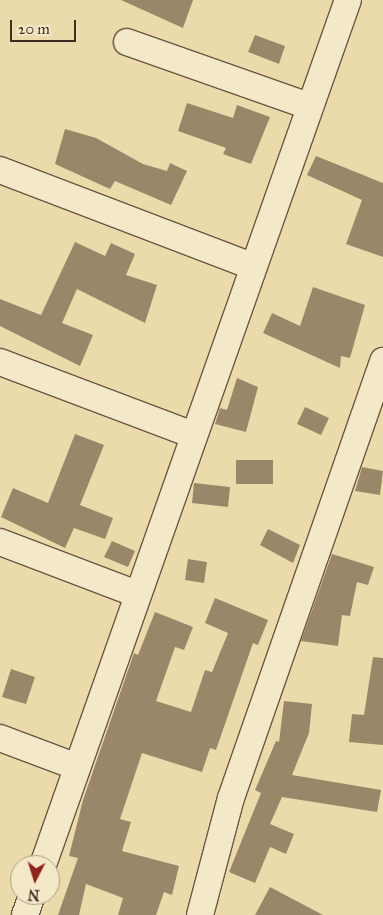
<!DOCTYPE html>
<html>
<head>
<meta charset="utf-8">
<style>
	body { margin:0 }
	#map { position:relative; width:383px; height:915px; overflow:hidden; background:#ecdbaa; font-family:"IM FELL Great Primer",serif }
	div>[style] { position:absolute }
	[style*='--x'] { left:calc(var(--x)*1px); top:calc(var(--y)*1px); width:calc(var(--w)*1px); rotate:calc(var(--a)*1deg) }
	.building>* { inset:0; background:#9a8769 }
	.roads { filter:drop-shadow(1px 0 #6c5745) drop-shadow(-1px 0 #6c5745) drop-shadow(0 1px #6c5745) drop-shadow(0 -1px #6c5745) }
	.street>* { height:26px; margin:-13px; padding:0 13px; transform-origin:13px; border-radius:13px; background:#f3e8c8 }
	span { translate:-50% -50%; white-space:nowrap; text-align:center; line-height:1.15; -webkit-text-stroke:4px #f3e8c8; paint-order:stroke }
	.north { position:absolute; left:10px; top:855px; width:50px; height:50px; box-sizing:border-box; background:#f3e8c8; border:1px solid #ac9c86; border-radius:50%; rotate:185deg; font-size:14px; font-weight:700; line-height:20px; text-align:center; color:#422b23 }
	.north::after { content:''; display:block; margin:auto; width:18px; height:22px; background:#8f2418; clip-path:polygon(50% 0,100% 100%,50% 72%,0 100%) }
	.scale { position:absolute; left:10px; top:20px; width:66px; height:22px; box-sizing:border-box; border:2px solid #422b23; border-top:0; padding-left:6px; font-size:15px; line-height:18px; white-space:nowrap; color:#422b23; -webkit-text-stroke:4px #f3e8c8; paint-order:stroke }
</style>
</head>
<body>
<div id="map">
	<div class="building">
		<i style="clip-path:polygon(121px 0,193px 0,183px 28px)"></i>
		<i style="clip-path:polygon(255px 35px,285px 46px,279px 64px,248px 52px)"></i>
		<i style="clip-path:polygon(187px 103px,233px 118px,237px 105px,270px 117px,251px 164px,223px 154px,226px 148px,178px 131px)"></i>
		<i style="clip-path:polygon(65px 129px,96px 138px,143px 164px,167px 171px,170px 163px,187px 171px,171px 205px,115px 181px,110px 189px,55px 164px)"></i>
		<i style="clip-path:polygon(316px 156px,383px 183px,383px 257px,346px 244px,362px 200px,307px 175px)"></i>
		<i style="clip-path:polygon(75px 242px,105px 256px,111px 243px,135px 254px,126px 275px,157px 285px,145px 323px,77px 289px,62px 323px,93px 335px,80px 366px,0 326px,0 299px,41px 315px)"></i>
		<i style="clip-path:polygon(313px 287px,365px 305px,350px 358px,341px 356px,340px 368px,263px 333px,272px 313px,300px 326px)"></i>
		<i style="clip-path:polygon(237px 378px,258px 387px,246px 432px,215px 424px,220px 408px,227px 410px)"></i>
		<i style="clip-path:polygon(305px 407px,329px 418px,321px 435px,297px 424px)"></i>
		<i style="clip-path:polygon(75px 434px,104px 445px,80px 505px,113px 518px,105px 539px,74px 528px,65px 548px,1px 517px,13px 488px,48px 503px)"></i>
		<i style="clip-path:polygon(236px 460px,273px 460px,273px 484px,236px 484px)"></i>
		<i style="clip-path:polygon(362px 467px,383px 471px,380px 495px,355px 491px)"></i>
		<i style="clip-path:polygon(194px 483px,230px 487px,228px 507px,192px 503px)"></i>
		<i style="clip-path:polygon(268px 529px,300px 545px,293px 563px,260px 545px)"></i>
		<i style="clip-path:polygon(112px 541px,135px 551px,128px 567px,104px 557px)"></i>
		<i style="clip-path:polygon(332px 554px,374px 567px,368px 585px,357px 582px,350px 616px,342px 615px,338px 646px,301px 641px)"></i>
		<i style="clip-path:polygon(188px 559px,207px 562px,204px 583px,185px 580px)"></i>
		<i style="clip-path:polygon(215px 598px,268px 620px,258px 645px,253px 643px,216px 750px,210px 748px,202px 772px,142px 753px,120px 819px,131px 822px,122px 851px,179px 866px,172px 895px,164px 892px,156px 915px,118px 915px,123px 898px,86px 884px,79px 915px,58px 915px,78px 858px,69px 856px,83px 800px,134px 653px,138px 655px,155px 612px,193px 627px,184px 650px,175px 647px,156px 701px,191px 712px,205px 670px,212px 672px,228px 633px,205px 623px)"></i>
		<i style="clip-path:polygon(373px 657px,383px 658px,383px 745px,349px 742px,352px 714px,364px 715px)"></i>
		<i style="clip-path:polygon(11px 669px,35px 677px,26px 704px,2px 697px)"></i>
		<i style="clip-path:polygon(284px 701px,312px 704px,309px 733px,292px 775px,381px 790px,377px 812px,282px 797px,270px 824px,294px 834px,286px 854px,270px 847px,255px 883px,229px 872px,261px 793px,255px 790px,276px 741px,279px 742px)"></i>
		<i style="clip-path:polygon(270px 887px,323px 915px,255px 915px)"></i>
	</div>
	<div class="roads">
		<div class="street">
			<i style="--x:127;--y:42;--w:193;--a:19.4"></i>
			<i style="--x:0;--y:170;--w:270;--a:20.9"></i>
			<i style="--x:0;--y:362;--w:206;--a:20.7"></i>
			<i style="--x:0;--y:542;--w:147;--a:20.8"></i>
			<i style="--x:0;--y:738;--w:82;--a:20.6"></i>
			<i style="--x:43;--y:865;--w:917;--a:-70.58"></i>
			<i style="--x:25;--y:915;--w:21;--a:-71"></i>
			<i style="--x:200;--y:915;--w:121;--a:-75.2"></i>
			<i style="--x:231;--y:798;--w:463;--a:-70.8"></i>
		</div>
	</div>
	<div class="north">N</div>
	<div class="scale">20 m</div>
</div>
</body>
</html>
